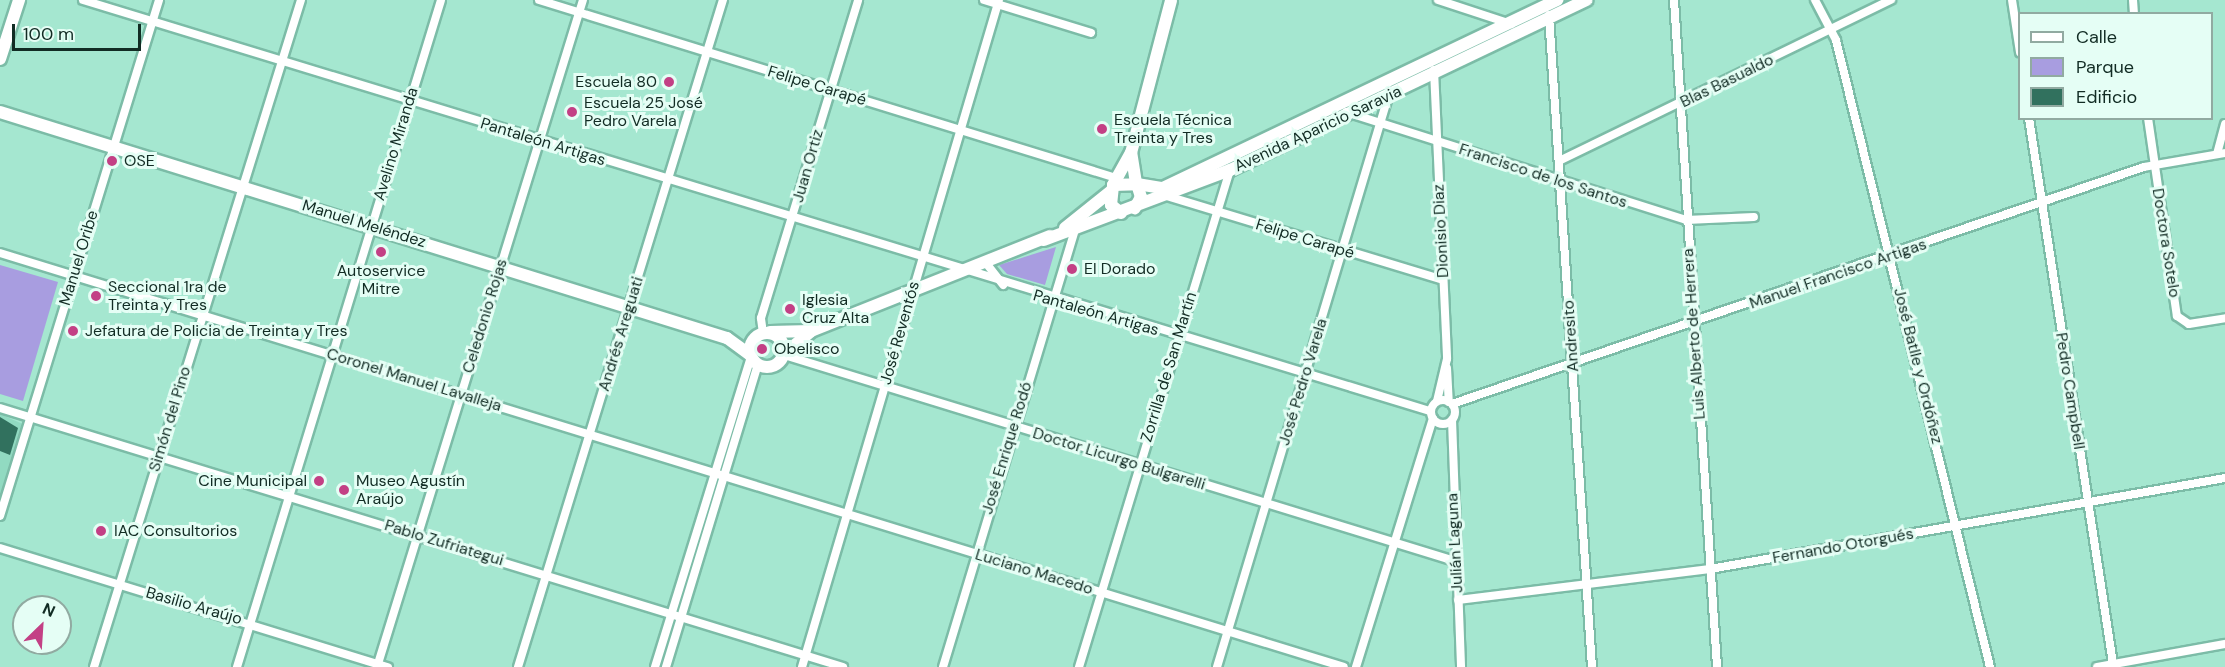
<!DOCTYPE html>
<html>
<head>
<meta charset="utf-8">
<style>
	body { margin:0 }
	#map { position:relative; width:2225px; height:667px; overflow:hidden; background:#a5e7d0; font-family:"DM Sans",sans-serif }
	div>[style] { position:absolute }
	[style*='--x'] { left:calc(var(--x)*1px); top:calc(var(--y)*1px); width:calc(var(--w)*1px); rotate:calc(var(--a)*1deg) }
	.built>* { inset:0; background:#91dac1 }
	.green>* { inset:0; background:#a89de0 }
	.building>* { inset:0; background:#31715e }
	.roads { filter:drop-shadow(2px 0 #7cbca7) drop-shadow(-2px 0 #7cbca7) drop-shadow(0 2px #7cbca7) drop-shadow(0 -2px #7cbca7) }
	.street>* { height:8px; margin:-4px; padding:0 4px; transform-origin:4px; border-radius:4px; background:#fff }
	.street>.ring { margin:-4px; padding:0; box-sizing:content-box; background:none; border:8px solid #fff; border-radius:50% }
	.secondary>* { height:12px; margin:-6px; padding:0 6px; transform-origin:6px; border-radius:6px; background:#fff }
	.secondary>.ring { margin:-6px; padding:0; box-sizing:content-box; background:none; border:12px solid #fff; border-radius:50% }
	.dots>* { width:16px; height:16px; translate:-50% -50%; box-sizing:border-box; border:3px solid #e5fef5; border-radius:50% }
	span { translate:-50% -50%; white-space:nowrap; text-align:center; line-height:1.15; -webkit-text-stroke:6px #e5fef5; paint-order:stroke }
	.street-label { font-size:16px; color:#122c24 }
	.poi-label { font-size:16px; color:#122c24 }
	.right { translate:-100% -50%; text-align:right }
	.left { translate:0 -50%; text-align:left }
	.legend { position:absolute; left:2018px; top:12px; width:195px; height:108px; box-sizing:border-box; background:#e5fef5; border:2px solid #91aaa1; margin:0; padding:8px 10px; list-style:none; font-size:18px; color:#122c24 }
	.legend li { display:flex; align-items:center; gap:12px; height:30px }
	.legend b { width:30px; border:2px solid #91aaa1 }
	.north { position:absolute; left:12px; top:595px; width:60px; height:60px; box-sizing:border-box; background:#e5fef5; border:2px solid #91aaa1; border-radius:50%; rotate:25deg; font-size:16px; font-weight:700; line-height:24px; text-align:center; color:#122c24 }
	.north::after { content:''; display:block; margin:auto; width:21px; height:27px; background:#c34085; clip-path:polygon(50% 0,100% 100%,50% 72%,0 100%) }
	.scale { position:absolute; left:12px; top:24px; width:129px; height:27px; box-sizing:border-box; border:3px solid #122c24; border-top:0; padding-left:8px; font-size:18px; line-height:21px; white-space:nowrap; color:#122c24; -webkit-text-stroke:4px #e5fef5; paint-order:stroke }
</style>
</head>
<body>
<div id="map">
	<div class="built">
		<i style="clip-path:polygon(0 414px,25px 425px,0 509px)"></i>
	</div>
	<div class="green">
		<i style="clip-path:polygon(1056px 247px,1045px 285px,1007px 274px,999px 265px)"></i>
		<i style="clip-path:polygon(0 265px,58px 282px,23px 401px,0 394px)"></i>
	</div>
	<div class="building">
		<i style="clip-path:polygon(0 417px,18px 428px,10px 455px,0 451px)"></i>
	</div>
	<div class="roads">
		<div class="street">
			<i style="--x:83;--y:0;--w:1408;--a:16.97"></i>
			<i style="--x:539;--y:0;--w:604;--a:17.14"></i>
			<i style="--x:984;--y:0;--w:112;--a:17.1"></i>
			<i style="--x:1438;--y:0;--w:77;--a:18.2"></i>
			<i style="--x:1674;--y:0;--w:668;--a:86.31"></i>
			<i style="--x:1815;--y:0;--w:45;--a:62.3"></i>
			<i style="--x:1836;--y:40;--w:646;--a:76.2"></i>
			<i style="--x:2012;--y:0;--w:53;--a:81.3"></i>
			<i style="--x:2133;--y:0;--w:14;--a:86"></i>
			<i style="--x:1549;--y:15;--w:653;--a:86.23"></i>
			<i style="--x:1434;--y:70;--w:289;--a:87.4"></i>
			<i style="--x:1447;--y:359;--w:43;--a:103.4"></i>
			<i style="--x:1346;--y:112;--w:357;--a:17.6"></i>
			<i style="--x:1686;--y:220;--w:68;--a:-2.5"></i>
			<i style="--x:2029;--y:118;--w:552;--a:81.25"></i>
			<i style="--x:2148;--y:118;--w:200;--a:81.7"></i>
			<i style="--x:2177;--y:316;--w:14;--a:34"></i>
			<i style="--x:2189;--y:324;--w:36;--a:-9"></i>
			<i style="--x:2217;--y:154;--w:31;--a:-75"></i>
			<i style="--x:1561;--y:160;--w:367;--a:-25.9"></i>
			<i style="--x:1167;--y:196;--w:288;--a:16.9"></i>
			<i style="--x:0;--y:253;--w:1406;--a:17.12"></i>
			<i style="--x:986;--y:263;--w:28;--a:52"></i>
			<i style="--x:763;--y:333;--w:15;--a:-98"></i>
			<i style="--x:761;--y:318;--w:332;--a:-73"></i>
			<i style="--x:784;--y:355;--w:702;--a:17.07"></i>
			<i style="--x:1447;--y:368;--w:34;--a:87"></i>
			<i class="ring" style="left:1431px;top:400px;width:16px;height:16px"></i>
			<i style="--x:1452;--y:404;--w:731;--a:-18.91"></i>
			<i style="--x:2144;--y:167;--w:82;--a:-9.8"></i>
			<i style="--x:0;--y:408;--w:882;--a:17.08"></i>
			<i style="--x:1452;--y:420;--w:247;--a:87.9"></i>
			<i style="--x:0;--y:516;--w:540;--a:-72.87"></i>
			<i style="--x:0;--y:548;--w:406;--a:17.1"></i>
			<i style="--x:1458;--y:600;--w:254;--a:-7"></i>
			<i style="--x:1710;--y:569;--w:523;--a:-10.02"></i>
			<i style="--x:94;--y:667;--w:698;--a:-72.76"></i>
			<i style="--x:237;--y:667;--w:697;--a:-72.99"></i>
			<i style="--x:377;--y:667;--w:698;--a:-72.84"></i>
			<i style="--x:518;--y:667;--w:698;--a:-72.92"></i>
			<i style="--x:655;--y:667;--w:325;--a:-72.8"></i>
			<i style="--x:666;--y:667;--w:316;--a:-73.1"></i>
			<i style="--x:802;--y:667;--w:695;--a:-73.55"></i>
			<i style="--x:943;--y:667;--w:456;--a:-73.2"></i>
			<i style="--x:1079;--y:667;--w:519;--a:-73.1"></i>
			<i style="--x:1217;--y:667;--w:595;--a:-73.3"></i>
			<i style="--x:1356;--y:667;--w:260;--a:-72.8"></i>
			<i style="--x:2097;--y:667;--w:130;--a:-10.2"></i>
		</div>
		<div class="secondary">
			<i style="--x:0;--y:59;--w:62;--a:-72.1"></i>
			<i style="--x:0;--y:112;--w:761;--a:17.27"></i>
			<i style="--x:727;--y:338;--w:29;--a:36"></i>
			<i style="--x:1136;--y:183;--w:30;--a:-99"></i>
			<i style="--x:1131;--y:153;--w:158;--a:-75.3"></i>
			<i style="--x:1137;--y:184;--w:26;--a:9"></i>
			<i style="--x:1163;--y:188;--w:437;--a:-25.5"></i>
			<i style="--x:1113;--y:185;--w:37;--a:-61"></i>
			<i style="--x:1121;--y:213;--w:13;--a:-141"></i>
			<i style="--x:1111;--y:205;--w:20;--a:-84"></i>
			<i style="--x:1113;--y:185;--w:24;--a:-2"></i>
			<i style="--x:1137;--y:184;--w:14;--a:73"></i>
			<i style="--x:1141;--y:197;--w:13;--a:119"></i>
			<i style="--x:1065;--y:228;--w:58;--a:-38.7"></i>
			<i style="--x:1044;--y:240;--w:199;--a:-20.6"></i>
			<i style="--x:1230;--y:170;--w:395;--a:-25.5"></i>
			<i style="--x:770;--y:332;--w:41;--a:-1.4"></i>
			<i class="ring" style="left:750px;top:333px;width:22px;height:22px"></i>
			<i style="--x:784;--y:354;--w:35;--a:-40"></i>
			<i style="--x:811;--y:331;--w:257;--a:-21.7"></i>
		</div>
	</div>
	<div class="dots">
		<i style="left:669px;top:82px;background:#c34085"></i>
		<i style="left:572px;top:112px;background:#c34085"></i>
		<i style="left:1102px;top:129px;background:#c34085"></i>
		<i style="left:112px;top:161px;background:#c34085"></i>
		<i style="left:381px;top:252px;background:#c34085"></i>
		<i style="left:1072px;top:269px;background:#c34085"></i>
		<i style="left:96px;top:296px;background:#c34085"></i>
		<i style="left:790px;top:309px;background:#c34085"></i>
		<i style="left:73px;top:331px;background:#c34085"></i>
		<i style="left:762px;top:349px;background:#c34085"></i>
		<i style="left:319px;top:481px;background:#c34085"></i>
		<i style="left:344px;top:490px;background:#c34085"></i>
		<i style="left:101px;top:531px;background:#c34085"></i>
	</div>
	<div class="street-label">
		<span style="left:1727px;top:81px;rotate:-26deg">Blas Basualdo</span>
		<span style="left:817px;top:86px;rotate:17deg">Felipe Carapé</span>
		<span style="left:1318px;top:129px;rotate:-25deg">Avenida Aparicio Saravia</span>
		<span style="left:543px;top:142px;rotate:17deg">Pantaleón Artigas</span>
		<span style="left:396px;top:144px;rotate:-73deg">Avelino Miranda</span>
		<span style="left:808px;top:166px;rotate:-74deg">Juan Ortiz</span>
		<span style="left:1543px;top:176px;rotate:18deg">Francisco de los Santos</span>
		<span style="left:364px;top:224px;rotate:17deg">Manuel Meléndez</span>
		<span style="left:1441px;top:231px;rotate:-93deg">Dionisio Diaz</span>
		<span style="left:1305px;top:239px;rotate:17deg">Felipe Carapé</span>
		<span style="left:2166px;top:243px;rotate:81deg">Doctora Sotelo</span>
		<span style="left:79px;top:258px;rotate:-73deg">Manuel Oribe</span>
		<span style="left:1838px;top:274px;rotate:-19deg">Manuel Francisco Artigas</span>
		<span style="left:1096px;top:313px;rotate:16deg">Pantaleón Artigas</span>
		<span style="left:485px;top:316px;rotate:-73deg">Celedonio Rojas</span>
		<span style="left:900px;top:333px;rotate:-74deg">José Reventós</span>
		<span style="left:621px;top:334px;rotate:-73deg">Andrés Areguati</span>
		<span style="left:1694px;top:334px;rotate:-94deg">Luis Alberto de Herrera</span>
		<span style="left:1571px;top:336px;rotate:-94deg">Andresito</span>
		<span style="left:1918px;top:366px;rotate:76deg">José Batlle y Ordóñez</span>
		<span style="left:1169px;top:367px;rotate:-73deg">Zorrilla de San Martín</span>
		<span style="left:414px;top:380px;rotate:17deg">Coronel Manuel Lavalleja</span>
		<span style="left:1303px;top:382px;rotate:-73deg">José Pedro Varela</span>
		<span style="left:2070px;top:391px;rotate:81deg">Pedro Campbell</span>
		<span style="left:170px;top:419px;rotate:-73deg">Simón del Pino</span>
		<span style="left:1007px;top:448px;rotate:-73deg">José Enrique Rodó</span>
		<span style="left:1119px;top:459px;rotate:17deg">Doctor Licurgo Bulgarelli</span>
		<span style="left:444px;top:543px;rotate:17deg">Pablo Zufriategui</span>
		<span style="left:1455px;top:543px;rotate:-93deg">Julián Laguna</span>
		<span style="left:1843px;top:546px;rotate:-10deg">Fernando Otorgués</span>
		<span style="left:1034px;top:572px;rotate:17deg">Luciano Macedo</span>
		<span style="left:194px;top:606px;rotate:16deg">Basilio Araújo</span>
	</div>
	<div class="poi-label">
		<span class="right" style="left:657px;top:82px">Escuela 80</span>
		<span class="left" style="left:584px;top:112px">Escuela 25 José<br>Pedro Varela</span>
		<span class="left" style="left:1114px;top:129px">Escuela Técnica<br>Treinta y Tres</span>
		<span class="left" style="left:124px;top:161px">OSE</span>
		<span class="left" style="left:1084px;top:269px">El Dorado</span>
		<span style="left:381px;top:280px">Autoservice<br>Mitre</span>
		<span class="left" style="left:108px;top:296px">Seccional 1ra de<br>Treinta y Tres</span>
		<span class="left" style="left:802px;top:309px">Iglesia<br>Cruz Alta</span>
		<span class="left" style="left:85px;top:331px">Jefatura de Policia de Treinta y Tres</span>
		<span class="left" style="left:774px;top:349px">Obelisco</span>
		<span class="right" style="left:307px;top:481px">Cine Municipal</span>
		<span class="left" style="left:356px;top:490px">Museo Agustín<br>Araújo</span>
		<span class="left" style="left:114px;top:531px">IAC Consultorios</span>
	</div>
	<ul class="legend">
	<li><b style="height:8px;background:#fff"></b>Calle</li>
	<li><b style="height:16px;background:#a89de0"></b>Parque</li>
	<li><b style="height:16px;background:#31715e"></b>Edificio</li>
	</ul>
	<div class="north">N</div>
	<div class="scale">100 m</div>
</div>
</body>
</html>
